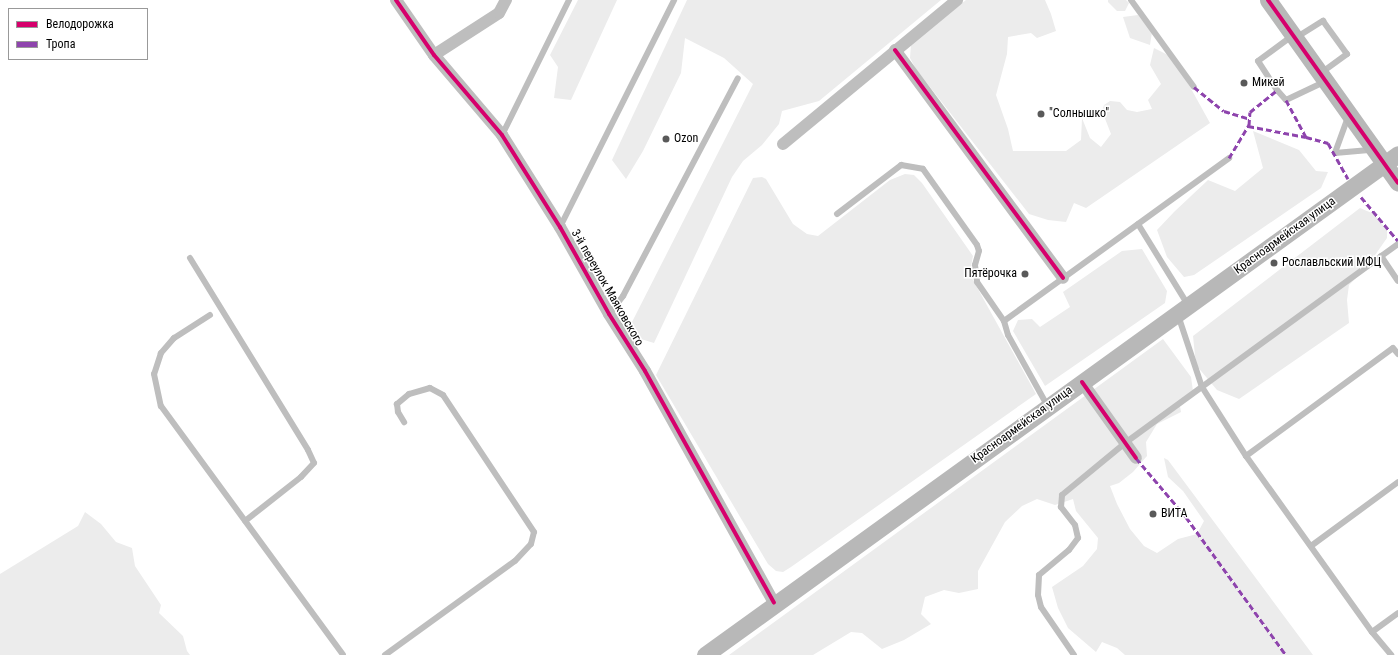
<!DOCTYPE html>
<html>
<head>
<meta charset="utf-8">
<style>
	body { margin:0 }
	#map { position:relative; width:1398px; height:655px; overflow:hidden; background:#fff; font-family:"Roboto Condensed",sans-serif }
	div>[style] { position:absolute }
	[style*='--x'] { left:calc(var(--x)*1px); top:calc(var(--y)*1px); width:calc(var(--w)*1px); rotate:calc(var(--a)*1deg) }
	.green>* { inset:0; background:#ececec }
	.lane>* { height:6px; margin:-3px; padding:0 3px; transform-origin:3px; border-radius:3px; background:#bebebe }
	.street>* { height:12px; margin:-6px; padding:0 6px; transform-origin:6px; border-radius:6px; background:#bebebe }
	.secondary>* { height:17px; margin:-8.5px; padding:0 8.5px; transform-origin:8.5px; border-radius:8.5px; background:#b8b8b8 }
	.quiet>* { height:3px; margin-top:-1.5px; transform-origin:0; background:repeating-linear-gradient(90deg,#8e44ad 0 6px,transparent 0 9px) }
	.cycleway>* { height:4px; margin:-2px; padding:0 2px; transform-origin:2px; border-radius:2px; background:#d6006c }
	.dots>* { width:11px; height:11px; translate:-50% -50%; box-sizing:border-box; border:2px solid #fff; border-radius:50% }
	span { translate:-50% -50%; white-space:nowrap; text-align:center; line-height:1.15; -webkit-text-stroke:3px #fff; paint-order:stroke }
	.poi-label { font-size:12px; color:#000 }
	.left { translate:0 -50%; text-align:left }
	.right { translate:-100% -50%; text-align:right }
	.street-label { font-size:12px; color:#000 }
	.legend { position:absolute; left:8px; top:8px; width:140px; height:52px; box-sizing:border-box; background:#fff; border:1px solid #999; margin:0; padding:5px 7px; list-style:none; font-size:12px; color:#000 }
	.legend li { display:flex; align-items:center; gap:8px; height:20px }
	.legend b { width:20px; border:1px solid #999 }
</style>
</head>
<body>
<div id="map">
	<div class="green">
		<i style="clip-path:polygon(578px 0,617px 0,571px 100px,554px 98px,558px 67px,550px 55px)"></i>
		<i style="clip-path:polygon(687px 0,941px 0,819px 101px,782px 111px,779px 124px,762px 145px,743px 161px,732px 177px,654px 343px,641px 339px,632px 322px,753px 84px,724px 58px,685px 38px,681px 73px,643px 151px,626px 179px,612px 160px)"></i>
		<i style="clip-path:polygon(966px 0,1045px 0,1051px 14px,1056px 31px,1037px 38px,1031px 33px,1008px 37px,1007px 54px,996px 95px,1008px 129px,1013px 151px,1066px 151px,1081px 140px,1082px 118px,1090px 138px,1101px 147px,1111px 134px,1102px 111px,1104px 105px,1110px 101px,1120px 102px,1127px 110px,1137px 112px,1152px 109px,1148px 100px,1161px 84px,1150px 65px,1154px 48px,1170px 56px,1184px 76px,1210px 123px,1086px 208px,1074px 203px,1066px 222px,1048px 220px,1029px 214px,916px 69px,910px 58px,911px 44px)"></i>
		<i style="clip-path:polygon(1108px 0,1126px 0,1129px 3px,1125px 11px,1117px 11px,1108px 2px)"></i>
		<i style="clip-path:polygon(1138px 15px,1152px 32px,1150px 45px,1130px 38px,1123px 17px)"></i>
		<i style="clip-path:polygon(1253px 131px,1299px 150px,1316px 171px,1328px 172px,1321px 188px,1194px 275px,1184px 277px,1167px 257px,1157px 230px,1174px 212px,1208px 180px,1235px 191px,1263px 168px)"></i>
		<i style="clip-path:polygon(905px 174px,914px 175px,922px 183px,973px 256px,970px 271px,973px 280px,1036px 394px,791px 567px,783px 572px,776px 571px,768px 564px,656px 375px,753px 178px,762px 177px,766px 179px,793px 224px,807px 234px,818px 236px,890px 180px)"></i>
		<i style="clip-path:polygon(1360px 208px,1374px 214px,1387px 230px,1387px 238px,1366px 268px,1349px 285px,1347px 300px,1349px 323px,1239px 399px,1217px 390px,1196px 365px,1193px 336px)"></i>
		<i style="clip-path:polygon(1142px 249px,1167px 291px,1165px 303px,1045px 386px,1013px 331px,1018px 320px,1032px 319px,1040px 327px,1070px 307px,1063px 292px,1122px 251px)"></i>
		<i style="clip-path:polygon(1163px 339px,1191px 377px,1193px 391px,1179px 401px,1181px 412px,1157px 424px,1146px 442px,1147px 456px,1133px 472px,1119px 483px,1110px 486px,1117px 504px,1130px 529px,1144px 546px,1157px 553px,1178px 539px,1197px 534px,1204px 521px,1183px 491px,1168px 477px,1164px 458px,1168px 460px,1313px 655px,1125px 655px,1117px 648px,1102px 642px,1096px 652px,1068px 628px,1058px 608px,1052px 587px,1083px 566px,1097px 549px,1098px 538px,1076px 511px,1073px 499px,1055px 505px,1037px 499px,1022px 506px,1005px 522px,978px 571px,978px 589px,959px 593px,944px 590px,925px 597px,921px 614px,931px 624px,904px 640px,882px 649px,862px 633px,851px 632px,813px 655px,729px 655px)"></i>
		<i style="clip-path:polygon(85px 512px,101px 524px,116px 542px,132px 548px,135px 566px,161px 605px,159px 613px,183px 636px,187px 651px,190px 655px,0 655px,0 574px,78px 526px)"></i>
	</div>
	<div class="lane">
		<i style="--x:1131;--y:0;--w:107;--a:54.1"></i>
		<i style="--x:1292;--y:36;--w:42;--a:143.7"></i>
		<i style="--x:1258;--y:61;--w:35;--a:57"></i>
		<i style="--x:1277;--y:90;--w:13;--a:48"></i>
		<i style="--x:1286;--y:100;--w:42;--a:-25.3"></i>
		<i style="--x:1297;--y:37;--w:31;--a:-32"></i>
		<i style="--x:1323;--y:21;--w:41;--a:54"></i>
		<i style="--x:1347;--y:54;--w:32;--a:144"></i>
		<i style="--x:1348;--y:117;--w:38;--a:110"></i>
		<i style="--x:1335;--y:153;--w:37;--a:-5"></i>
		<i style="--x:502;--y:135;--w:151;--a:-63.6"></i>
		<i style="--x:837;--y:214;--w:81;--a:-37.4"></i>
		<i style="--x:901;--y:165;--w:22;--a:10"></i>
		<i style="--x:923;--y:169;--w:93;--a:54.6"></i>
		<i style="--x:977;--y:245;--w:6;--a:72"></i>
		<i style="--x:979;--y:251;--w:15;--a:106"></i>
		<i style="--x:975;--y:265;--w:17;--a:83"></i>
		<i style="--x:977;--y:282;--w:47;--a:55.3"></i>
		<i style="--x:1138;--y:224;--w:95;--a:58.3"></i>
		<i style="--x:560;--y:227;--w:254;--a:-63.3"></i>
		<i style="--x:1381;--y:256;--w:30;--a:56"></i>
		<i style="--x:190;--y:258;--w:225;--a:58.4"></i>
		<i style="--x:308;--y:450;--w:14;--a:65"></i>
		<i style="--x:314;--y:463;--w:19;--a:133"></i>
		<i style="--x:301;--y:477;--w:71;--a:141.8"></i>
		<i style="--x:609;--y:314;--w:23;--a:-52"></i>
		<i style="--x:623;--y:296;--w:246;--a:-62.2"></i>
		<i style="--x:210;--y:315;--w:43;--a:147.4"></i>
		<i style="--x:174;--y:338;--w:20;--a:131"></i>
		<i style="--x:161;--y:353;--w:22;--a:108"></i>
		<i style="--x:154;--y:374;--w:33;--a:78"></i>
		<i style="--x:161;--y:406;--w:308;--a:53.8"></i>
		<i style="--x:1178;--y:315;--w:76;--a:71.6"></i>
		<i style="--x:1202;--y:387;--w:82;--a:57.5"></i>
		<i style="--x:1246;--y:456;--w:216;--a:54.4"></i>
		<i style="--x:1372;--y:632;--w:30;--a:50"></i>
		<i style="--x:1047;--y:405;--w:80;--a:-119.1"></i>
		<i style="--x:1008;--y:335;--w:15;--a:-106"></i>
		<i style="--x:1004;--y:321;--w:278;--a:-35.9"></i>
		<i style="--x:1246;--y:456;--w:182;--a:-36.3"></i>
		<i style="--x:1393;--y:348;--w:8;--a:50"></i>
		<i style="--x:1311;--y:546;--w:108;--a:-36.3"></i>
		<i style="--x:1372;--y:632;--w:32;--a:-36"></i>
		<i style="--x:385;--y:655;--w:160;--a:-35.9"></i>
		<i style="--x:515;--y:561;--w:23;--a:-47"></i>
		<i style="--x:531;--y:544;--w:12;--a:-76"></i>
		<i style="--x:534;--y:532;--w:164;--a:-123.6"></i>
		<i style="--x:443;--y:395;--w:15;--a:-152"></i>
		<i style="--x:430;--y:388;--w:22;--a:164"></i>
		<i style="--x:409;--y:394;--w:16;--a:140"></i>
		<i style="--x:397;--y:404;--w:8;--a:83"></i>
		<i style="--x:398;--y:412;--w:12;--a:59"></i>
		<i style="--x:1074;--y:655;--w:58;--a:-124.5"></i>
		<i style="--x:1041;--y:607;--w:12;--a:-104"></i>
		<i style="--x:1038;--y:595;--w:20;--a:-87"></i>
		<i style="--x:1039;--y:575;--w:39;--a:-40"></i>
		<i style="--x:1069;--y:550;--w:15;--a:-53"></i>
		<i style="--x:1078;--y:538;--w:13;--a:-103"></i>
		<i style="--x:1075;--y:525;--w:23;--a:-128"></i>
		<i style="--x:1061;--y:507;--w:12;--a:-85"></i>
		<i style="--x:1062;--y:495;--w:82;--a:-39.5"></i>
		<i style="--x:1125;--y:443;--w:338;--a:-36.1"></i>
	</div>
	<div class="street">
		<i style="--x:396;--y:0;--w:67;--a:55.4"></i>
		<i style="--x:434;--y:55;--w:105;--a:49.6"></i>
		<i style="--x:502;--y:135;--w:109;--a:57.8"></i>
		<i style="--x:560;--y:227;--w:100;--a:60.6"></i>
		<i style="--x:609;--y:314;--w:67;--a:57.7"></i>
		<i style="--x:645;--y:371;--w:265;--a:60.9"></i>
		<i style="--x:895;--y:50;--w:283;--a:53.6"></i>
		<i style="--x:434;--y:55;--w:77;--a:-32.9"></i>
		<i style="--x:499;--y:13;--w:15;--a:-62"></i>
		<i style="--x:783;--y:144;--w:226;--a:-39.6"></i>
		<i style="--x:1082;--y:382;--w:93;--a:54.6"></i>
	</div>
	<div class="secondary">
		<i style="--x:1268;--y:0;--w:224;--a:54.6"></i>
		<i style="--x:705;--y:655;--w:855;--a:-35.86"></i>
	</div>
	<div class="quiet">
		<i style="--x:1194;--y:87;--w:38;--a:39"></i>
		<i style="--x:1224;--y:111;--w:27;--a:17"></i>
		<i style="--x:1286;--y:100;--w:42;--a:61.6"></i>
		<i style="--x:1306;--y:137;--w:23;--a:15"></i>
		<i style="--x:1328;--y:143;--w:41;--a:60.9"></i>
		<i style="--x:1248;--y:126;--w:59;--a:10.7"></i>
		<i style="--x:1229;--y:158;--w:39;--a:-59"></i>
		<i style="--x:1249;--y:125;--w:13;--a:-86"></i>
		<i style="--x:1250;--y:112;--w:35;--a:-39"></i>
		<i style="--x:1361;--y:197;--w:57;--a:49.9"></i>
		<i style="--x:1136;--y:458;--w:77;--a:49.7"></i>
		<i style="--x:1186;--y:517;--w:170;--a:54.1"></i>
	</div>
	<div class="cycleway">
		<i style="--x:396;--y:0;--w:67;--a:55.4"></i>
		<i style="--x:434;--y:55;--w:105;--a:49.6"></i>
		<i style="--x:502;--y:135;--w:109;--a:57.8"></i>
		<i style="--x:560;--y:227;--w:100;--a:60.6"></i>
		<i style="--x:609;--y:314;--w:67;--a:57.7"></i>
		<i style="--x:645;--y:371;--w:265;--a:60.9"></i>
		<i style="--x:1268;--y:0;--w:224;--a:54.6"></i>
		<i style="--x:895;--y:50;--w:283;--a:53.6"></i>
		<i style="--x:1082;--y:382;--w:93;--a:54.6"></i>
	</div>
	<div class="dots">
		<i style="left:1244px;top:83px;background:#595959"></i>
		<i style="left:1041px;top:114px;background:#595959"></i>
		<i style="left:666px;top:139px;background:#595959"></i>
		<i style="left:1274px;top:263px;background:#595959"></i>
		<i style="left:1025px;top:274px;background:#595959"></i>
		<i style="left:1153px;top:514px;background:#595959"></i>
	</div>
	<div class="poi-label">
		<span class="left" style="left:1252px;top:83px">Микей</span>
		<span class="left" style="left:1049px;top:114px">"Солнышко"</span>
		<span class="left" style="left:674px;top:139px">Ozon</span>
		<span class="left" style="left:1282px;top:263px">Рославльский МФЦ</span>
		<span class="right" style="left:1017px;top:274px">Пятёрочка</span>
		<span class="left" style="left:1161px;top:514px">ВИТА</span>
	</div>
	<div class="street-label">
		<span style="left:1285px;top:236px;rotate:-36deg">Красноармейская улица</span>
		<span style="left:607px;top:288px;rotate:60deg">3-й переулок Маяковского</span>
		<span style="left:1022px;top:425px;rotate:-36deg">Красноармейская улица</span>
	</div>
	<ul class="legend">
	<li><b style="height:5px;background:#d6006c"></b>Велодорожка</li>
	<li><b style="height:5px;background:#8e44ad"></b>Тропа</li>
	</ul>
</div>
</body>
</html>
